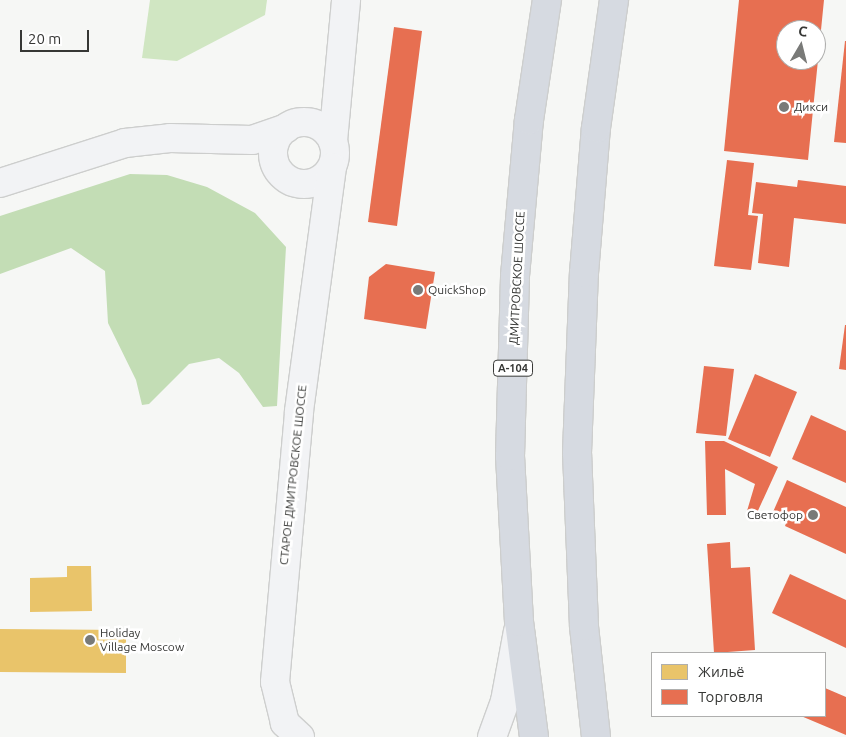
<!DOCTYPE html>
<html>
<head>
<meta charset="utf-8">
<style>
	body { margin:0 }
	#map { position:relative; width:846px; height:737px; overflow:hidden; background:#f6f7f5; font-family:Ubuntu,sans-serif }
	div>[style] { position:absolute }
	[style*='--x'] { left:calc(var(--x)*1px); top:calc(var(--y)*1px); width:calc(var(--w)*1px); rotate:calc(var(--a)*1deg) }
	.green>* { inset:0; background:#d0e6c2 }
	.forest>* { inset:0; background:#c3ddb5 }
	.homes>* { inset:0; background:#e9c46a }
	.shops>* { inset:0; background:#e76f51 }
	.roads { filter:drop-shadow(1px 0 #cdcecd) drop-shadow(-1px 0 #cdcecd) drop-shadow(0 1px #cdcecd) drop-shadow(0 -1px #cdcecd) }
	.secondary>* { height:28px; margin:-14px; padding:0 14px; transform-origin:14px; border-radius:14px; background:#f2f3f5 }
	.secondary>.ring { margin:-14px; padding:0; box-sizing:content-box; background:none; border:28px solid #f2f3f5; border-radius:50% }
	.highway>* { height:28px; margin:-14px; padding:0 14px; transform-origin:14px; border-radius:14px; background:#d6dae1 }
	.dots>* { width:14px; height:14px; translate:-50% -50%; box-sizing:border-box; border:2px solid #fff; border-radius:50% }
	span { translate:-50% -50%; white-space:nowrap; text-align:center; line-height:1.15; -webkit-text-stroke:5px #fff; paint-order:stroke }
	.shield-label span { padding:1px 4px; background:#fff; border:1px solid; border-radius:4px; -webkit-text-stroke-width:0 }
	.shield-label { font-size:11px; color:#363735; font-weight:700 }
	.poi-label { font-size:12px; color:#363735 }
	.left { translate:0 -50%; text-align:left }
	.right { translate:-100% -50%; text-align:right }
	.street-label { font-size:12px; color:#363735 }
	.legend { position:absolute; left:651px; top:652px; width:175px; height:65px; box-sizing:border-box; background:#fff; border:1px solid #afafae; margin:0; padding:6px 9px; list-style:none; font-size:15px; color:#363735 }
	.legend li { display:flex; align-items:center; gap:10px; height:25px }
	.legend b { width:25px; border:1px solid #afafae }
	.north { position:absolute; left:776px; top:20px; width:50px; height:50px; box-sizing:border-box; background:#fff; border:1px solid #afafae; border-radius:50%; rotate:8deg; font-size:14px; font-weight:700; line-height:20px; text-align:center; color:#363735 }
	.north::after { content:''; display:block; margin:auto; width:18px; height:22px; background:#797a78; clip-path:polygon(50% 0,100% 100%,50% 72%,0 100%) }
	.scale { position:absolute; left:20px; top:30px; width:69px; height:22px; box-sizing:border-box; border:2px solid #363735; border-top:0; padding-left:6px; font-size:15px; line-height:18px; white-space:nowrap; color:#363735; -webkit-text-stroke:4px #fff; paint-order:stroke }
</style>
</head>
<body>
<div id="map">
	<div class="green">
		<i style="clip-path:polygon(150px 0,267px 0,265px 15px,177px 61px,142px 58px)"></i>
	</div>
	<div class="forest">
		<i style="clip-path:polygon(130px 174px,167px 175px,207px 187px,255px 213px,286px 247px,277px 406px,263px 407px,239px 373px,219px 358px,189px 364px,149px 404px,142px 405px,136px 380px,108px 323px,105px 271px,71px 248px,0 274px,0 216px)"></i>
	</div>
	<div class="homes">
		<i style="clip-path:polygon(67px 566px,91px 566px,92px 611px,30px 612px,30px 578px,67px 577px)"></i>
		<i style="clip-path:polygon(0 629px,126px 630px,126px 673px,0 672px)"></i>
	</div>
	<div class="shops">
		<i style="clip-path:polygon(evenodd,739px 0,824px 0,808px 160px,724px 151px,739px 0,786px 30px,816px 30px,816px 60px,786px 60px,786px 30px)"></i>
		<i style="clip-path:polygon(394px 27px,422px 31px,397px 226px,368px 222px)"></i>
		<i style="clip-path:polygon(845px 41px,846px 41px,846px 143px,834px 142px)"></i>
		<i style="clip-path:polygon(727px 160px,754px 163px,748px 215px,758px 216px,751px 270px,714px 266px)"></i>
		<i style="clip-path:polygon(798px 180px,846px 186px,846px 224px,794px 218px,789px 267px,758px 263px,763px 214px,752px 213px,756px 182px,797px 187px)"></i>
		<i style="clip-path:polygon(386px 264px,435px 272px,426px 329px,364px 319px,369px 277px)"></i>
		<i style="clip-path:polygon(845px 325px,846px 325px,846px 370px,839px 369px)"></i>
		<i style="clip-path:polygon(704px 366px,734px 369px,726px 436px,696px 433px)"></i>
		<i style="clip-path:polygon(755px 374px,797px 392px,770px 457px,728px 439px)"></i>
		<i style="clip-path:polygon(811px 415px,846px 431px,846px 483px,792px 459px)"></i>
		<i style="clip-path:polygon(705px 441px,724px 441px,778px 467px,756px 515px,747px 511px,755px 484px,725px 469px,726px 515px,707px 515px)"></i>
		<i style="clip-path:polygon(787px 480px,846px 507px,846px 554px,785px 526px,788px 518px,773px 512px)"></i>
		<i style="clip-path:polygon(730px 542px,731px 568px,750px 567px,755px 650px,714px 653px,707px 544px)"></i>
		<i style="clip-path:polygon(790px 574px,846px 600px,846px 648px,772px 613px)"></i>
		<i style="clip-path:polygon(825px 688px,846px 697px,846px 735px,801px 716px,825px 716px)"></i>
	</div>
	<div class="roads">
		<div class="secondary">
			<i class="ring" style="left:273px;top:122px;width:34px;height:34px"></i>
			<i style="--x:333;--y:141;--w:142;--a:-84.7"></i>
			<i style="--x:0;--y:183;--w:131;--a:-17.7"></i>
			<i style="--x:125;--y:143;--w:45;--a:-6.3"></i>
			<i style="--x:170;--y:138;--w:82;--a:1.4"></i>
			<i style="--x:252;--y:140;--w:36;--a:-19"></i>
			<i style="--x:300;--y:737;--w:21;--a:-137"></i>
			<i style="--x:285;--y:723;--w:42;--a:-103.7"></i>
			<i style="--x:275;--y:682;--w:272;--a:-84.9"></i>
			<i style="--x:299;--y:411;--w:246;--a:-82.3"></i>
			<i style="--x:492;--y:737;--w:38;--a:-70"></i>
			<i style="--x:505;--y:701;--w:71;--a:-79.5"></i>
		</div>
		<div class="highway">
			<i style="--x:534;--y:737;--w:116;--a:-97.4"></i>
			<i style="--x:519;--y:622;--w:166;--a:-93.1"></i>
			<i style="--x:510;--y:456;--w:180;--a:-88.4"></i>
			<i style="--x:515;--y:276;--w:157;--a:-84.9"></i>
			<i style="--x:529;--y:120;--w:121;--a:-81.5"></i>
			<i style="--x:596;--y:737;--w:112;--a:-96.2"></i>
			<i style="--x:584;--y:626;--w:173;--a:-92.3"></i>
			<i style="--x:577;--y:453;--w:180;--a:-87.8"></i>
			<i style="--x:584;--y:273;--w:145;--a:-85.3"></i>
			<i style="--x:596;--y:128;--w:129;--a:-82"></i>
		</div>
	</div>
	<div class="dots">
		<i style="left:784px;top:107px;background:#797a78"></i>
		<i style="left:418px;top:290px;background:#797a78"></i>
		<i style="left:813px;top:515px;background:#797a78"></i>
		<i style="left:90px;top:640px;background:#797a78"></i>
	</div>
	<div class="shield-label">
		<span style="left:513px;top:368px">А-104</span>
	</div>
	<div class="poi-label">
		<span class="left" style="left:794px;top:107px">Дикси</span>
		<span class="left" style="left:428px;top:290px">QuickShop</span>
		<span class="right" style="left:803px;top:515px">Светофор</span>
		<span class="left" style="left:100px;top:640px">Holiday<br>Village Moscow</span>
	</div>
	<div class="street-label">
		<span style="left:517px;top:278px;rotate:-87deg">ДМИТРОВСКОЕ ШОССЕ</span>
		<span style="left:293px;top:475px;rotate:-84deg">СТАРОЕ ДМИТРОВСКОЕ ШОССЕ</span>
	</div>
	<ul class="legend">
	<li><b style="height:14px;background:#e9c46a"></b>Жильё</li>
	<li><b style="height:14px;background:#e76f51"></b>Торговля</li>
	</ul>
	<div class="north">С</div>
	<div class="scale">20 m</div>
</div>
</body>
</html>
